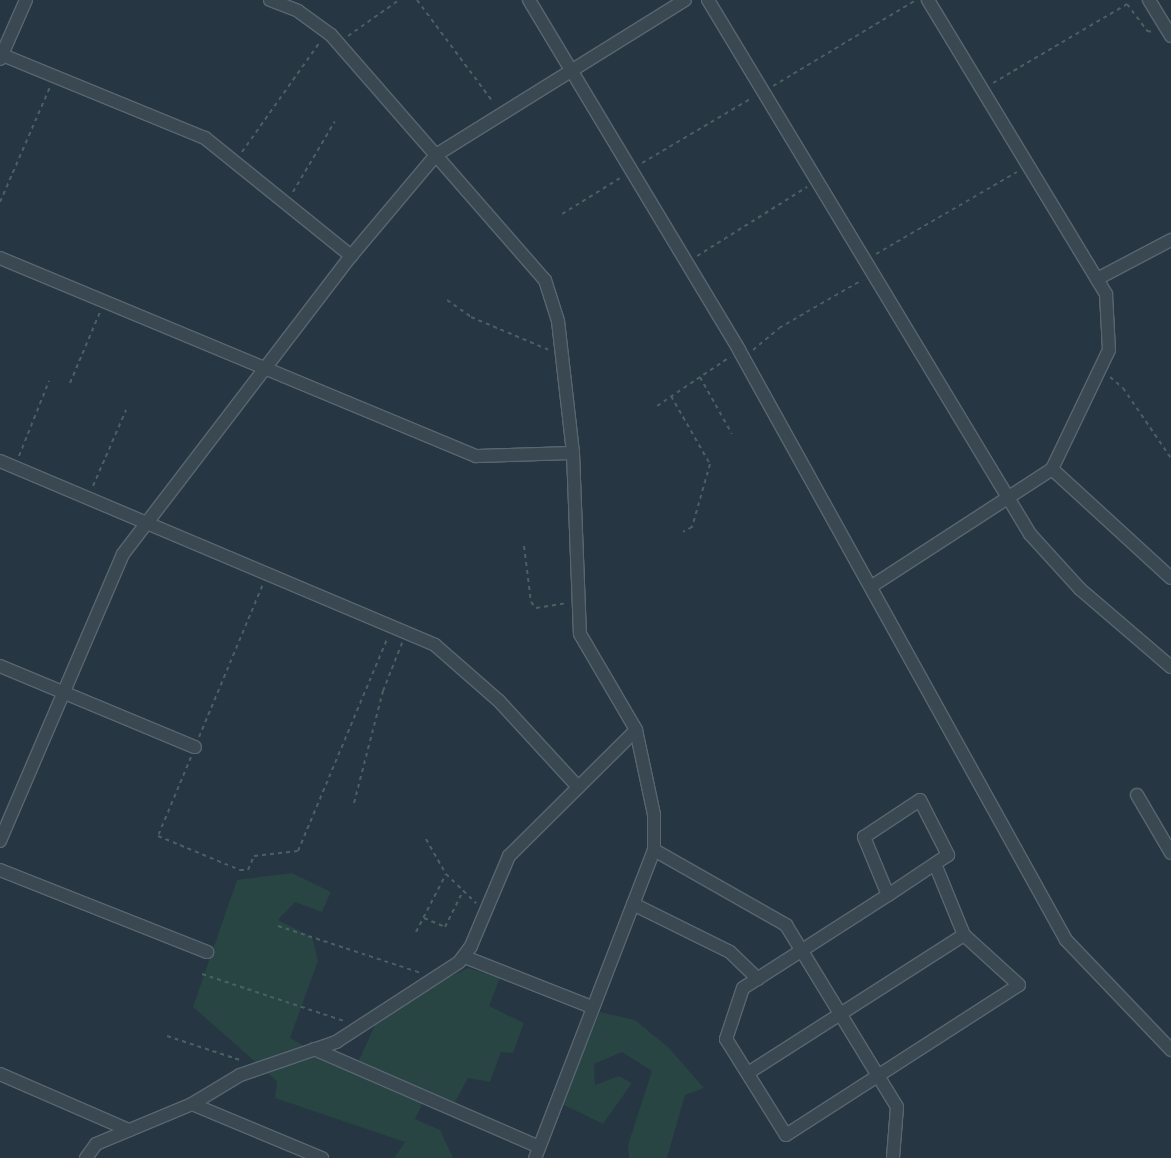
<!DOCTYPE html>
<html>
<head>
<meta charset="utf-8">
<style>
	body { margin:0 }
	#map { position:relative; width:1171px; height:1158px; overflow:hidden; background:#263643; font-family:Signika,sans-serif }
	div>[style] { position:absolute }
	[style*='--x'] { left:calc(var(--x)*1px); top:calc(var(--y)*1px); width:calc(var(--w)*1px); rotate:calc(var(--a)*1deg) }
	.green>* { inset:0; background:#284443 }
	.path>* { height:2px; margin-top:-1px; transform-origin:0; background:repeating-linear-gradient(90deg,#486161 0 4px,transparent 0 8px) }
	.roads { filter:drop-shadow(1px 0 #596570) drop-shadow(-1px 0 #596570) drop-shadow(0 1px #596570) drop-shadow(0 -1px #596570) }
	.minor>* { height:12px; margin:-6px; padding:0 6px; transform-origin:6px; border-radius:6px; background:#3a4852 }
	span { translate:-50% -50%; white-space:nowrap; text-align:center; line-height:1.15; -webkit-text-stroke:5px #1f2d38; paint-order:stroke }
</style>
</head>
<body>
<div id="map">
	<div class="green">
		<i style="clip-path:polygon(292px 873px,331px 892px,322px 912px,295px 902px,278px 920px,312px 937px,318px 961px,290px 1038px,353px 1073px,375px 1025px,437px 983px,468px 968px,500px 978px,489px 1006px,524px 1023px,513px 1053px,501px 1052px,490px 1082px,468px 1078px,455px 1102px,428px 1092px,415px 1119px,440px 1130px,453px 1158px,394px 1158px,405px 1142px,275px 1098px,277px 1081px,193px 1007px,237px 880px)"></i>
		<i style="clip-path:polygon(600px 1012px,635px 1020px,668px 1047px,704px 1088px,685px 1095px,667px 1158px,629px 1158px,628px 1145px,652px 1071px,622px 1052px,594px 1064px,595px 1085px,619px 1076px,632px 1083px,603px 1124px,562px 1104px)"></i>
	</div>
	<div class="path">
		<i style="--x:417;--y:0;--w:127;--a:53.3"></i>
		<i style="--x:348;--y:36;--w:62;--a:-35.2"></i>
		<i style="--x:993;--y:83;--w:156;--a:-30.5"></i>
		<i style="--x:1127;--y:4;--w:34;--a:53"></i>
		<i style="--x:1147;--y:31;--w:7;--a:8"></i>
		<i style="--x:773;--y:86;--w:167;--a:-31"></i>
		<i style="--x:242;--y:152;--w:135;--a:-54.7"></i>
		<i style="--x:642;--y:163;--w:128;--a:-30.6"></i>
		<i style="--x:293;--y:192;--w:82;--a:-59.4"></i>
		<i style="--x:0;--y:202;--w:125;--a:-66.5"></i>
		<i style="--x:562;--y:214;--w:70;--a:-31.7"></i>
		<i style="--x:876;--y:254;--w:163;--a:-30.2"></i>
		<i style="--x:697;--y:256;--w:130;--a:-32.1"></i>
		<i style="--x:447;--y:300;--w:29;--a:35"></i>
		<i style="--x:471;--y:317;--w:85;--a:22.9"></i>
		<i style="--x:753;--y:350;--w:34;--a:-40"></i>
		<i style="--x:779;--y:328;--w:96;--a:-30"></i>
		<i style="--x:700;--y:377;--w:65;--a:60.7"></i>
		<i style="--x:1110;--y:377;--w:17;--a:40"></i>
		<i style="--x:1123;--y:388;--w:85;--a:55.6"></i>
		<i style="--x:70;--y:383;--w:77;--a:-67.1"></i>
		<i style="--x:671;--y:396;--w:78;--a:60.2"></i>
		<i style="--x:710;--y:464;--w:66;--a:105.9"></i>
		<i style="--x:692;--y:527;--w:10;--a:151"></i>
		<i style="--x:657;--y:406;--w:88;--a:-33.9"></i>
		<i style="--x:19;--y:456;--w:81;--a:-68.2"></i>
		<i style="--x:93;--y:486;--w:83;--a:-66.5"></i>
		<i style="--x:524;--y:546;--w:56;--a:82.9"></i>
		<i style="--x:531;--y:602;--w:8;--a:50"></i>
		<i style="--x:536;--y:608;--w:30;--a:-9"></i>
		<i style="--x:199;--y:737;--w:166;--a:-67.3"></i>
		<i style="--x:191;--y:757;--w:86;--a:112.7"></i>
		<i style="--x:158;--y:836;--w:89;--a:22.5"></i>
		<i style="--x:240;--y:870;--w:8;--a:0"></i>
		<i style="--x:248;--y:870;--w:15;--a:-67"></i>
		<i style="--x:254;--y:856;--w:44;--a:-6.5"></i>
		<i style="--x:298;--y:851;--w:232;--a:-67.2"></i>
		<i style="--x:354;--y:803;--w:116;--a:-75.5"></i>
		<i style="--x:383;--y:691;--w:52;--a:-68.4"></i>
		<i style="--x:426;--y:839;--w:40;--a:60.3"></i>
		<i style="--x:446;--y:874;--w:42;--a:44"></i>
		<i style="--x:424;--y:918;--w:23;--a:23"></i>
		<i style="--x:445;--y:927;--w:40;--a:-63.4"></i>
		<i style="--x:278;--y:926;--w:151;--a:18.2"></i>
		<i style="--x:416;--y:932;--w:65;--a:-62.7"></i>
		<i style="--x:202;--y:974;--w:150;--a:18.3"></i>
		<i style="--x:167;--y:1036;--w:80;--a:18.2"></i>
	</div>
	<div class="roads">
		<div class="minor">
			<i style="--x:270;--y:0;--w:30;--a:21"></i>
			<i style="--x:298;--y:11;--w:41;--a:36"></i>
			<i style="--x:331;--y:35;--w:325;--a:48.9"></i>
			<i style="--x:545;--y:280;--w:43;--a:72.4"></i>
			<i style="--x:558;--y:321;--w:133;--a:83.5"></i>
			<i style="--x:573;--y:453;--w:181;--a:87.8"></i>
			<i style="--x:580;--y:634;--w:111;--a:59.7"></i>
			<i style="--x:636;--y:730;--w:87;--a:78"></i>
			<i style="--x:654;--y:815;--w:35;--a:90"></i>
			<i style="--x:654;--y:850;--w:330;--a:111.1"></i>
			<i style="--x:529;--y:0;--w:408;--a:59"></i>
			<i style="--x:739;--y:350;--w:675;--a:61"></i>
			<i style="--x:1066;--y:940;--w:152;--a:46.3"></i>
			<i style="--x:708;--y:0;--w:624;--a:58.91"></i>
			<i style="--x:1030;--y:534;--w:74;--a:47.7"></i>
			<i style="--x:1080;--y:589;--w:120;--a:40.6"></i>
			<i style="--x:1149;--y:0;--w:42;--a:58.6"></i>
			<i style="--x:0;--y:54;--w:222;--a:22.3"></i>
			<i style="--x:205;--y:138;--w:188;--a:38.9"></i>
			<i style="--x:0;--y:59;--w:64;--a:-66.2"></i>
			<i style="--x:0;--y:258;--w:516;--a:22.59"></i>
			<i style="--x:476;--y:456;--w:97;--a:-1.8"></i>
			<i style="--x:1097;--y:279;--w:84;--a:-27.8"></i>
			<i style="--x:0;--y:461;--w:472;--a:22.9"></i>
			<i style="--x:435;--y:645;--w:85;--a:41.2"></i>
			<i style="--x:499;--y:701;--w:117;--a:47.4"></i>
			<i style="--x:1052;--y:469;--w:161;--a:42.5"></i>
			<i style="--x:872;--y:586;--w:215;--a:-33"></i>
			<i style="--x:1052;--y:469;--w:132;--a:-64.4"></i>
			<i style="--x:1109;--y:350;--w:56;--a:-93.1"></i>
			<i style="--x:1106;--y:294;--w:344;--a:-121.2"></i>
			<i style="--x:0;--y:666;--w:211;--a:22.6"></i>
			<i style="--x:1137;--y:795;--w:67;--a:59.6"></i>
			<i style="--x:0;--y:841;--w:312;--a:-66.8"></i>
			<i style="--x:123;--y:554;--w:375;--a:-52.6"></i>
			<i style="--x:351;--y:256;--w:132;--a:-49.9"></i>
			<i style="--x:436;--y:155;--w:293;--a:-31.9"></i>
			<i style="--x:654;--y:850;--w:152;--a:29.6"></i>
			<i style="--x:786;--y:925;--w:213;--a:58.6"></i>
			<i style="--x:897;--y:1107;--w:51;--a:94.5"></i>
			<i style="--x:0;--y:870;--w:223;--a:21.6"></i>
			<i style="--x:888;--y:895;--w:63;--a:-112.5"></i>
			<i style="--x:864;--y:837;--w:67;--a:-33.5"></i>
			<i style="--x:920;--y:800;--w:62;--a:63"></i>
			<i style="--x:948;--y:855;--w:72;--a:146.3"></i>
			<i style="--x:888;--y:895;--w:172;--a:147.3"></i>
			<i style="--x:743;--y:988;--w:54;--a:108.4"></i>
			<i style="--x:726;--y:1039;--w:113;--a:58"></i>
			<i style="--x:786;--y:1135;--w:277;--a:-32.8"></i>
			<i style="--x:1019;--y:985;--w:74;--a:-137.7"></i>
			<i style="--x:964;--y:935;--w:77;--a:-112.2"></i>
			<i style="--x:633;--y:904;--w:108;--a:26.3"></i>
			<i style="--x:730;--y:952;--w:39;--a:44"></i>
			<i style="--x:465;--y:957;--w:136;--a:21.5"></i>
			<i style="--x:314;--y:1049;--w:245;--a:23.5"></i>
			<i style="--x:748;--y:1073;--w:256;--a:-32.6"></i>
			<i style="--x:0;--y:1074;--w:141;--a:23.5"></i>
			<i style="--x:192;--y:1104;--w:141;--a:22.6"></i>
			<i style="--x:86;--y:1158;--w:17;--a:-54"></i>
			<i style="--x:96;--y:1144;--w:104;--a:-22.6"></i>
			<i style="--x:192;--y:1104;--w:56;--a:-31.1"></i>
			<i style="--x:240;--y:1075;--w:102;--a:-19"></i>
			<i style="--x:336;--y:1042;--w:147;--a:-33"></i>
			<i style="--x:459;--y:962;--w:20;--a:-53"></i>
			<i style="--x:471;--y:946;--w:98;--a:-67.1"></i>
			<i style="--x:509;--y:856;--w:179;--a:-44.8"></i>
		</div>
	</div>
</div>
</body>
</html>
